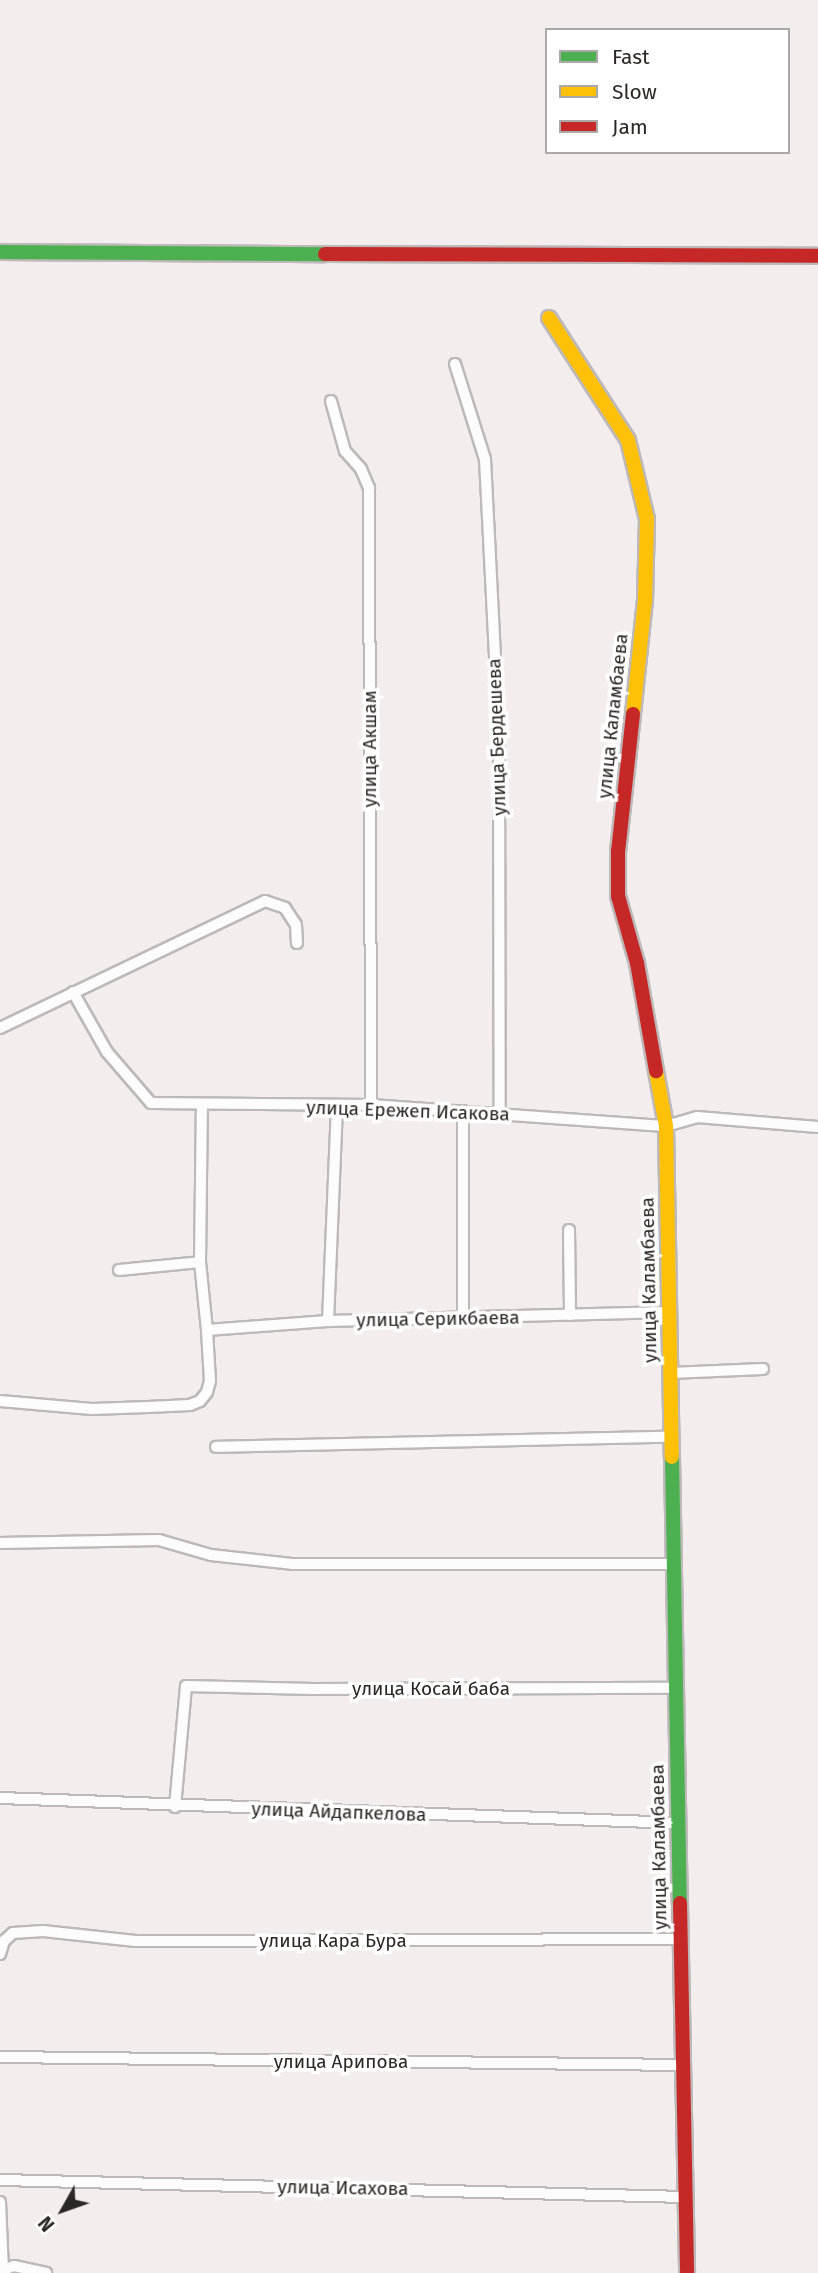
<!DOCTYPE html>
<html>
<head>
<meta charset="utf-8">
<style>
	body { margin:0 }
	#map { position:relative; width:818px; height:2273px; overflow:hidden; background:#f3eeed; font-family:"Fira Sans",sans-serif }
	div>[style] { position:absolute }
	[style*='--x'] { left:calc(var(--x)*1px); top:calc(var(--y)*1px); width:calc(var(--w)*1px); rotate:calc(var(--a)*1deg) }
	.roads { filter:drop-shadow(2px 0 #bdb9b8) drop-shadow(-2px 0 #bdb9b8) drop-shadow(0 2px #bdb9b8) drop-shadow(0 -2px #bdb9b8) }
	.street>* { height:10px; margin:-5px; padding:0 5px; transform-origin:5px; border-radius:5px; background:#fdfcfc }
	.fast>* { height:14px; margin:-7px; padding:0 7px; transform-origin:7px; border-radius:7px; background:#4caf50 }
	.slow>* { height:14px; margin:-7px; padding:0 7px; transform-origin:7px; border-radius:7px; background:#ffc107 }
	.jam>* { height:14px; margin:-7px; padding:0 7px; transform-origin:7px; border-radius:7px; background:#c62828 }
	span { translate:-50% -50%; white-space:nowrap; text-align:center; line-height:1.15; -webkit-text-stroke:7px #fff; paint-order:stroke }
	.street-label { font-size:19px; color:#2a2726 }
	.legend { position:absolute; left:545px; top:28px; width:245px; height:126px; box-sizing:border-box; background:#fff; border:2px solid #aaa9a8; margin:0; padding:9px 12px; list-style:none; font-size:21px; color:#2a2726 }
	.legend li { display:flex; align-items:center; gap:14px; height:35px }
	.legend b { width:35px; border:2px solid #aaa9a8 }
	.north { position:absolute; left:28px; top:2175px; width:70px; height:70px; -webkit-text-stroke:5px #fff; paint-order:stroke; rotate:230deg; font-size:19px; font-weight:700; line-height:28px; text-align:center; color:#2a2726 }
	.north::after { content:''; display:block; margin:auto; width:24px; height:32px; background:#2a2726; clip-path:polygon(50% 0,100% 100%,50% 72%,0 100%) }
</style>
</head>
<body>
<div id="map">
	<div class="roads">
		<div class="street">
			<i style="--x:455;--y:364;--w:100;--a:72.5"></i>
			<i style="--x:485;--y:459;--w:273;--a:87.1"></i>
			<i style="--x:499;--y:732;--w:382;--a:89.9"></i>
			<i style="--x:331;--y:401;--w:52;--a:74.4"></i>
			<i style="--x:345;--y:451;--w:24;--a:48"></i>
			<i style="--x:361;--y:469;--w:21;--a:67"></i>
			<i style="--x:369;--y:488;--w:617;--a:89.81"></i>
			<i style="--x:73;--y:992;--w:69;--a:60.5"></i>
			<i style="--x:107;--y:1052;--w:67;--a:49.2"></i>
			<i style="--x:151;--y:1103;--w:220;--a:0.5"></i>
			<i style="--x:371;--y:1105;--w:296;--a:4.1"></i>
			<i style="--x:666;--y:1126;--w:32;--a:-16"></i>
			<i style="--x:697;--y:1117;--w:121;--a:4.7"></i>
			<i style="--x:0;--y:1028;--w:294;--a:-25.6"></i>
			<i style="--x:265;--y:901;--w:21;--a:19"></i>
			<i style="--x:285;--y:908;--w:20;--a:57"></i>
			<i style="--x:296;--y:925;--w:18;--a:87"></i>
			<i style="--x:569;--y:1230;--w:85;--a:89.3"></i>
			<i style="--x:119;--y:1270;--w:81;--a:-5.6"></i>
			<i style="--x:463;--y:1319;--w:208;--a:-90"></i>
			<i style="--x:328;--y:1321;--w:214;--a:-87.6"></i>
			<i style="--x:207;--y:1330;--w:121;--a:-4.3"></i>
			<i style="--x:328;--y:1321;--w:341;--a:-1.5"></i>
			<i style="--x:670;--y:1373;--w:93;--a:-2.5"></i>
			<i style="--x:0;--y:1401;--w:92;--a:5"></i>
			<i style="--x:92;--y:1409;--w:56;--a:-2"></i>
			<i style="--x:148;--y:1407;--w:42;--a:-2.7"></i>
			<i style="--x:190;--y:1405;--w:11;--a:-22"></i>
			<i style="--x:200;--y:1401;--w:11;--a:-52"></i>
			<i style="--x:207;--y:1392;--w:11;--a:-75"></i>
			<i style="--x:210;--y:1381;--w:51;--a:-93.4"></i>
			<i style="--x:207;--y:1330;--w:68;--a:-95.9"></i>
			<i style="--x:200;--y:1262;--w:156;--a:-89.3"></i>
			<i style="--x:216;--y:1447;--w:455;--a:-1.3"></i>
			<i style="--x:0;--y:1543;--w:159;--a:-1.1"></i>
			<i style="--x:159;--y:1540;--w:54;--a:16.1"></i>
			<i style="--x:211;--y:1555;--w:81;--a:6.3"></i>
			<i style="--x:292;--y:1564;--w:381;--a:0"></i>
			<i style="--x:0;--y:1798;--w:678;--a:2.11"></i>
			<i style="--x:175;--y:1807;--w:121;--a:-84.8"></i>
			<i style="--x:186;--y:1686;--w:127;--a:1.4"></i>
			<i style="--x:313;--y:1689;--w:363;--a:-0.2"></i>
			<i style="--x:0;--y:1954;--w:14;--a:-73"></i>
			<i style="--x:4;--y:1941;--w:12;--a:-42"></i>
			<i style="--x:13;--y:1933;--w:30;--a:-4"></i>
			<i style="--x:43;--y:1931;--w:93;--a:6.2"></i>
			<i style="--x:135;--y:1941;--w:545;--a:-0.21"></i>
			<i style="--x:0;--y:2057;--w:683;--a:0.67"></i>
			<i style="--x:0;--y:2180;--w:685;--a:1.42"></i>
			<i style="--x:0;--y:2202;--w:68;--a:87.5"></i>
			<i style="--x:3;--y:2273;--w:3;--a:-90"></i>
			<i style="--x:3;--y:2270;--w:12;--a:-20"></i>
			<i style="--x:14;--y:2266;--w:33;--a:12"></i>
		</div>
		<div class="fast">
			<i style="--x:0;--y:252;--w:325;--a:0.4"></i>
			<i style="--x:672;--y:1457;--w:446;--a:89"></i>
		</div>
		<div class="slow">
			<i style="--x:549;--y:318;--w:145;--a:57.1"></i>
			<i style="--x:628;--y:440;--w:81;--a:76.5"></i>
			<i style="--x:647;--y:519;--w:81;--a:91.4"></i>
			<i style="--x:645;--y:600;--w:115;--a:96"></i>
			<i style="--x:656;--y:1071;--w:56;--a:79.7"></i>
			<i style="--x:666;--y:1126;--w:331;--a:89"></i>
		</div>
		<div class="jam">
			<i style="--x:325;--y:254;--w:493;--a:0.2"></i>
			<i style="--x:633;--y:714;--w:138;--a:96.2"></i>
			<i style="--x:618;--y:851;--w:45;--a:90"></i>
			<i style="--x:618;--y:896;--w:70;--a:74.2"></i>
			<i style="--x:637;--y:963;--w:110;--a:80"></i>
			<i style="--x:680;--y:1903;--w:370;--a:88.9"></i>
		</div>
	</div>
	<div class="street-label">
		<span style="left:613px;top:716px;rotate:-84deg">улица Каламбаева</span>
		<span style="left:497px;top:737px;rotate:-92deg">улица Бердешева</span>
		<span style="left:370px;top:749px;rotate:-90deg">улица Акшам</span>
		<span style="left:408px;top:1111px;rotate:2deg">улица Ережеп Исакова</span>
		<span style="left:649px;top:1280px;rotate:-91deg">улица Каламбаева</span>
		<span style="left:438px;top:1319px;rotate:-1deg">улица Серикбаева</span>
		<span style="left:431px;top:1689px">улица Косай баба</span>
		<span style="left:339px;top:1812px;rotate:2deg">улица Айдапкелова</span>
		<span style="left:659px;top:1847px;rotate:-91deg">улица Каламбаева</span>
		<span style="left:333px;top:1941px">улица Кара Бура</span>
		<span style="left:341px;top:2062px">улица Арипова</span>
		<span style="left:343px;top:2188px;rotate:1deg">улица Исахова</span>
	</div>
	<ul class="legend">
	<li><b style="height:9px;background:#4caf50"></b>Fast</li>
	<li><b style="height:9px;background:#ffc107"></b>Slow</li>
	<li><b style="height:9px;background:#c62828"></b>Jam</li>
	</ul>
	<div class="north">N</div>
</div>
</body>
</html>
